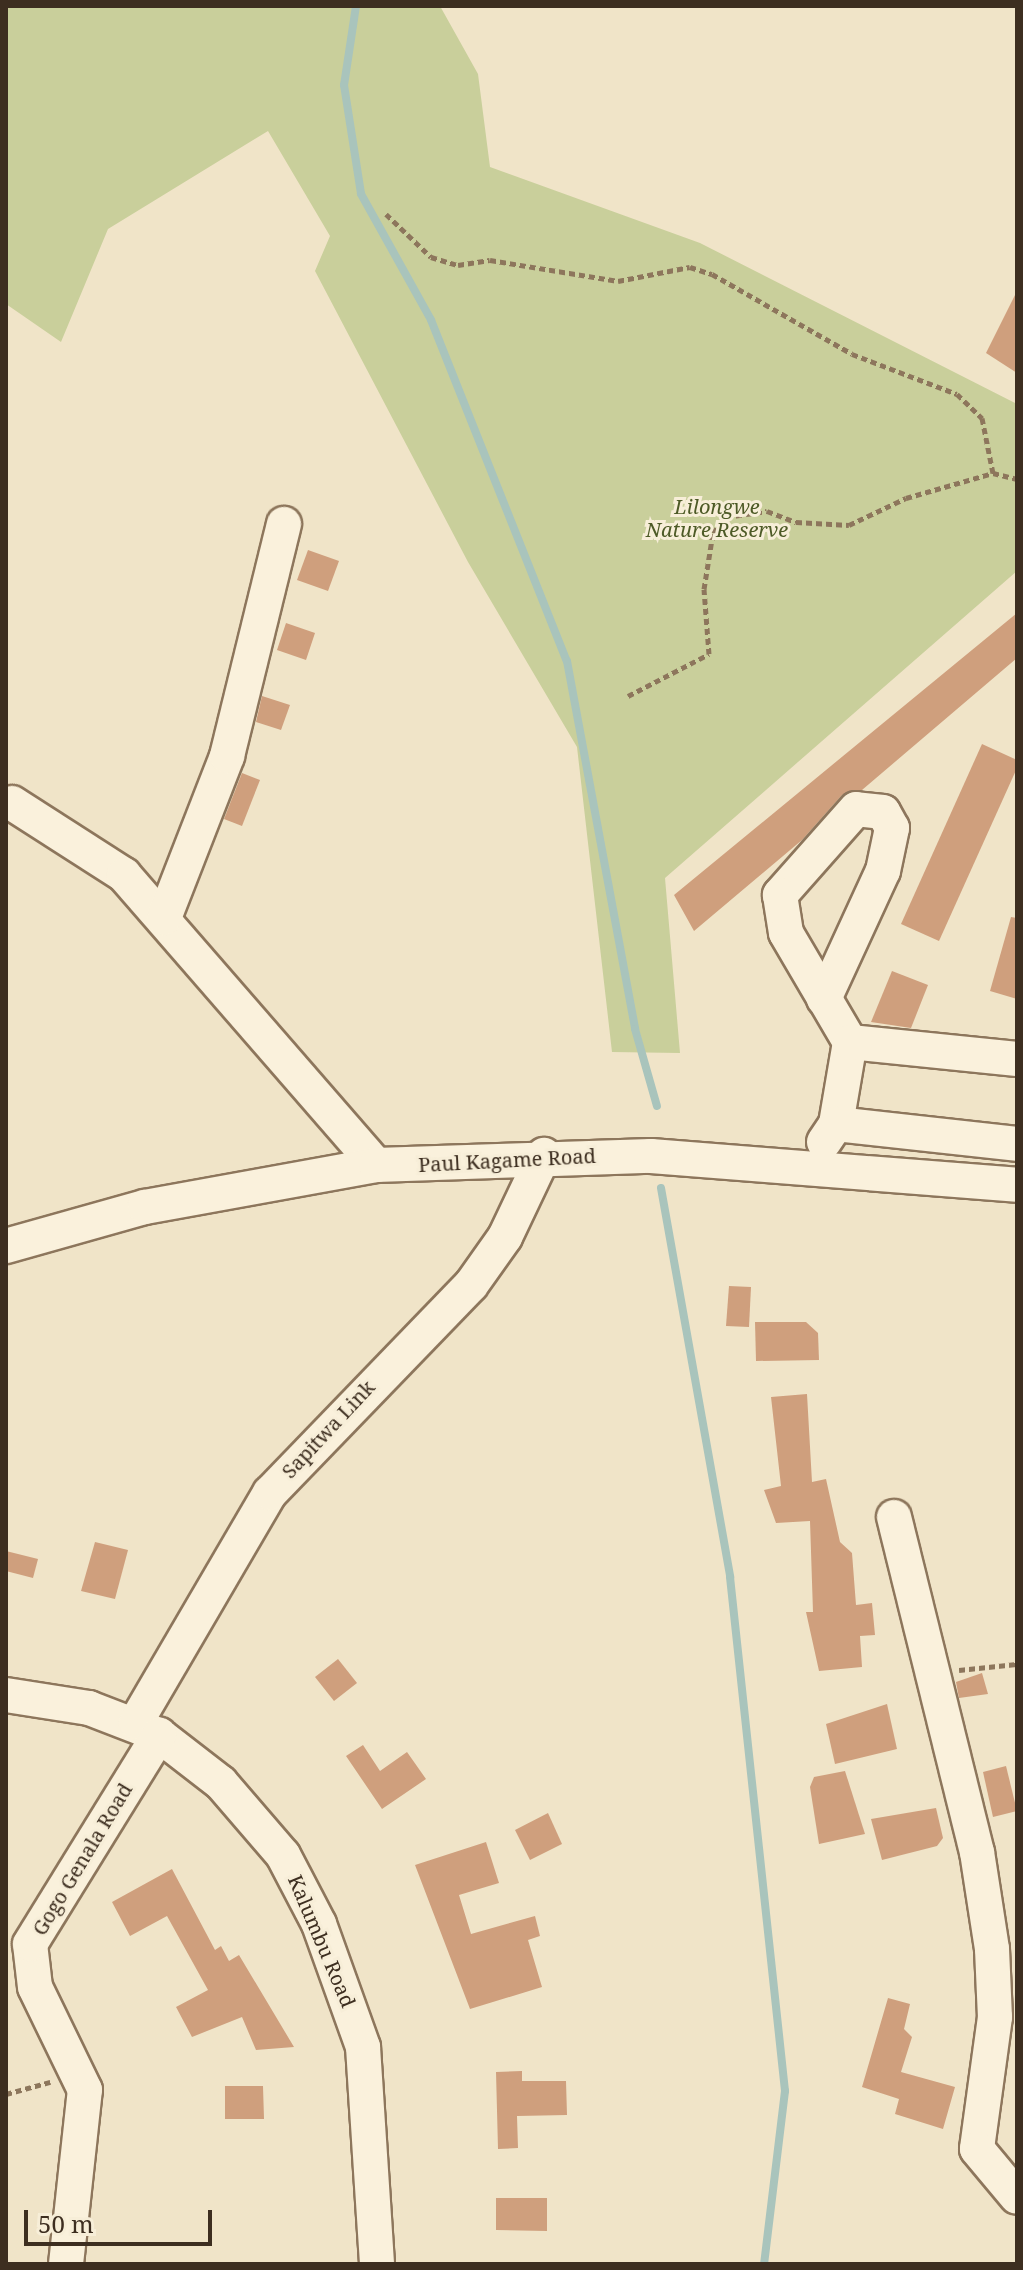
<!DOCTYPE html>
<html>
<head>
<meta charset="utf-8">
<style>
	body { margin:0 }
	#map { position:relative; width:1023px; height:2270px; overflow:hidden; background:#f0e4c8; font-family:"Noto Serif",serif }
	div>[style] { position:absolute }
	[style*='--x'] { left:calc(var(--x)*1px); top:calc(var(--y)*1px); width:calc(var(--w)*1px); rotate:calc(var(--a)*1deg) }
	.green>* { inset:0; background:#c9cf9b }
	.stream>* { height:8px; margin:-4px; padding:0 4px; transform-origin:4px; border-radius:4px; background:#a9c4bc }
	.building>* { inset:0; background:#cf9f7d }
	.path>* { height:5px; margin-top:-2.5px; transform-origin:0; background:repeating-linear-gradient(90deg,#8d765c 0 6px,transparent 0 10px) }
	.roads { filter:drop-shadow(2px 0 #8d765c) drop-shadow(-2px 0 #8d765c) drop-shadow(0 2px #8d765c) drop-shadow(0 -2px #8d765c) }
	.minor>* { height:34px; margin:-17px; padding:0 17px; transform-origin:17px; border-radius:17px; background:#faf1dc }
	span { translate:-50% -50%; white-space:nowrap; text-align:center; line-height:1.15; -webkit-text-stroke:6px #f7eed8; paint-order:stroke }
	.park-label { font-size:20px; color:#4d5a26; font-style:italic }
	.street-label { font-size:20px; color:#3d2e20 }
	.frame { position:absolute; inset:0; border:8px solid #3d2e20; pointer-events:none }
	.scale { position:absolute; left:24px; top:2210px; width:188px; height:36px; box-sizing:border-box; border:4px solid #3d2e20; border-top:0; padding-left:10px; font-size:24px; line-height:28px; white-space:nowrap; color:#3d2e20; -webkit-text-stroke:6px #f7eed8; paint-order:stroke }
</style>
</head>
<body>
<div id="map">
	<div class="green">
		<i style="clip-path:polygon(6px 6px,440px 6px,478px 74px,490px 167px,700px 243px,1017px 404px,1017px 571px,665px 878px,680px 1053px,612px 1052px,577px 747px,468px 562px,315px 271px,330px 236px,268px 131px,108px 229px,61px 342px,6px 304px)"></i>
	</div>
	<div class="stream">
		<i style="--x:356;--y:6;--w:80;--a:98.6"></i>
		<i style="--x:344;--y:85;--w:110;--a:81.1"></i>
		<i style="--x:361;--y:194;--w:144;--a:60.9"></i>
		<i style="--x:431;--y:320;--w:367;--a:68.3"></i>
		<i style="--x:567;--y:661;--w:374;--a:79.5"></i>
		<i style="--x:635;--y:1029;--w:80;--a:74.1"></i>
		<i style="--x:661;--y:1188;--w:395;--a:79.9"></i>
		<i style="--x:730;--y:1577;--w:517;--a:83.89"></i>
		<i style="--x:785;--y:2091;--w:174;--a:96.9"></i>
	</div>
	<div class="building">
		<i style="clip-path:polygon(1017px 291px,1017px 373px,986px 353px)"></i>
		<i style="clip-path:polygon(308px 550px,339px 561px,328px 591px,297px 580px)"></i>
		<i style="clip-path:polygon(1017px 613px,1017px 658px,862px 790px,842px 795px,802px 840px,694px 931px,674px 895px)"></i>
		<i style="clip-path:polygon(286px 623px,315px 633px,306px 660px,277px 650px)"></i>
		<i style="clip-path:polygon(262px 696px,290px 705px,281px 730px,256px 722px)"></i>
		<i style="clip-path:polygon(982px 744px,1017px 760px,1017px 768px,939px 941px,901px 924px)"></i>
		<i style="clip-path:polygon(242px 773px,260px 780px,242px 826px,224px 819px)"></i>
		<i style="clip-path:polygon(1011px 917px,1017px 918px,1017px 999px,990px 991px)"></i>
		<i style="clip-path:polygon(892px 971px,928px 985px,911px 1028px,871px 1022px)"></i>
		<i style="clip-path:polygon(729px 1286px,751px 1287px,749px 1327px,726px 1326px)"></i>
		<i style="clip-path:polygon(755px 1322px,806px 1322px,818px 1333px,819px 1360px,756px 1361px)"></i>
		<i style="clip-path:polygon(807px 1394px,812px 1482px,826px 1479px,840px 1542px,852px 1553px,856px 1605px,872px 1603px,875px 1635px,860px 1636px,862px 1667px,819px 1671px,806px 1612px,813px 1612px,810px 1521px,776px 1523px,764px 1490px,781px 1486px,771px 1397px)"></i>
		<i style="clip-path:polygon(95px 1542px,128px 1550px,115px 1599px,81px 1591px)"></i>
		<i style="clip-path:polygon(6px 1551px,38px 1559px,33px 1578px,6px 1571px)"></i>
		<i style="clip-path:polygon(338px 1659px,357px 1683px,334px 1701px,315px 1677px)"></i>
		<i style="clip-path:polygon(982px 1673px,988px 1694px,959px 1698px,956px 1682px)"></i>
		<i style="clip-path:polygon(887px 1704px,897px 1749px,835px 1764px,826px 1724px)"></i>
		<i style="clip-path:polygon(363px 1745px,380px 1771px,407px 1752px,426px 1779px,382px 1809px,346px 1756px)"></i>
		<i style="clip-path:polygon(1006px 1766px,1017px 1811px,993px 1817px,983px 1772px)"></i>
		<i style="clip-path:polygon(845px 1771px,865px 1834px,819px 1844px,810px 1787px,814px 1777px)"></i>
		<i style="clip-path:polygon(936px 1808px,943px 1838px,937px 1846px,882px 1860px,871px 1819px)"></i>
		<i style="clip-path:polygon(548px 1813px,562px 1844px,530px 1860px,515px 1830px)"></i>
		<i style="clip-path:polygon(486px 1842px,499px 1883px,459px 1895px,471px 1934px,535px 1916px,540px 1936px,528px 1940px,542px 1987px,470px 2009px,415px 1865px)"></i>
		<i style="clip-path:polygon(172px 1869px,215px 1950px,221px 1946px,229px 1961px,239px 1955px,294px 2047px,256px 2050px,242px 2017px,192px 2037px,176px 2007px,208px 1990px,167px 1916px,130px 1936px,112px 1902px)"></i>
		<i style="clip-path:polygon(888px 1998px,910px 2004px,904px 2029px,912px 2037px,901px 2072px,955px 2087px,943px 2129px,895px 2114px,899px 2099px,862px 2087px)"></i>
		<i style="clip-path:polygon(522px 2071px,522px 2081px,566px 2081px,567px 2115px,517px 2116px,518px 2148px,498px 2149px,496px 2072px)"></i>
		<i style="clip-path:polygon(225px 2086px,263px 2086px,264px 2119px,225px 2119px)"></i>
		<i style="clip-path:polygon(496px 2198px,547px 2198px,547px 2231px,496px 2230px)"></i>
	</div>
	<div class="path">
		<i style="--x:386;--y:214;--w:62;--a:43.7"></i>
		<i style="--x:431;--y:257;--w:28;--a:17"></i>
		<i style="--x:458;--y:265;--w:32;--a:-9"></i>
		<i style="--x:490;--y:260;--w:130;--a:9.3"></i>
		<i style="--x:618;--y:281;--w:73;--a:-11"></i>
		<i style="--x:690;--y:267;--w:23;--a:18"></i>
		<i style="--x:712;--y:274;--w:161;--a:29.7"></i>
		<i style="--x:852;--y:354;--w:112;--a:20.9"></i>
		<i style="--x:957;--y:394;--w:35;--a:44"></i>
		<i style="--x:982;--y:418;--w:56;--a:78.7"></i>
		<i style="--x:628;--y:696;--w:91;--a:-27.4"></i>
		<i style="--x:709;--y:654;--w:65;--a:-94.4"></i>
		<i style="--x:704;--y:589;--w:57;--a:-80.9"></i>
		<i style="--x:713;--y:533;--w:21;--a:-51"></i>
		<i style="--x:726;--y:517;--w:41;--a:-8.3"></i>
		<i style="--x:767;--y:511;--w:31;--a:21"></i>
		<i style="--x:796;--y:522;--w:53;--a:3.2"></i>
		<i style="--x:849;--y:525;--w:63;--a:-25.3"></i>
		<i style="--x:906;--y:498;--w:91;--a:-16"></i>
		<i style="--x:993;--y:473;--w:25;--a:14"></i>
		<i style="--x:959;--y:1670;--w:58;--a:-5.9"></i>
		<i style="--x:6;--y:2094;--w:46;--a:-15.3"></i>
	</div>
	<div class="roads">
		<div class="minor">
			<i style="--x:12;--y:803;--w:133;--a:32.7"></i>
			<i style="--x:124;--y:875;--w:384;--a:49"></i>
			<i style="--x:164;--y:918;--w:174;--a:-68.7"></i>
			<i style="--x:227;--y:756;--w:239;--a:-76.2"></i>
			<i style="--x:824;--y:999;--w:141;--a:-65.3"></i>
			<i style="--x:883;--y:871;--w:44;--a:-78.2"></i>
			<i style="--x:892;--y:828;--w:18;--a:-119"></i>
			<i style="--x:883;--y:812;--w:27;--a:-174"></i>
			<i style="--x:856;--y:809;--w:115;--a:131.5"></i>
			<i style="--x:780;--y:895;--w:38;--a:81"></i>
			<i style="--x:786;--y:933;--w:126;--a:59.6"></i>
			<i style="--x:850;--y:1042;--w:83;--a:99.7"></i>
			<i style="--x:850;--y:1042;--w:168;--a:5.8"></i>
			<i style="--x:824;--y:1142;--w:22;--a:-56"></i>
			<i style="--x:836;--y:1124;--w:182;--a:6.3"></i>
			<i style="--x:6;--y:1246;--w:144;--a:-15.7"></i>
			<i style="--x:145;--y:1207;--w:235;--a:-10.3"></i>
			<i style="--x:376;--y:1165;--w:275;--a:-1.9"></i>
			<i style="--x:651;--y:1156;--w:367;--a:4.5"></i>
			<i style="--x:894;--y:1517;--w:345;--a:76.1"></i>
			<i style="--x:977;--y:1852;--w:98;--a:81.2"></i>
			<i style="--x:992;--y:1949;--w:68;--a:87.5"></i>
			<i style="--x:995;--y:2017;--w:133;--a:97.8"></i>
			<i style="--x:977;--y:2149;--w:62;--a:50.2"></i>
			<i style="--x:6;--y:1695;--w:84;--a:8.9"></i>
			<i style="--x:89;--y:1708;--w:75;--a:21.1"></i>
			<i style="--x:159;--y:1735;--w:78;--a:37.7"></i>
			<i style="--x:221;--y:1783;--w:95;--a:49.3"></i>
			<i style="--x:283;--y:1855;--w:78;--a:62.4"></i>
			<i style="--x:319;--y:1924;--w:131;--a:70.3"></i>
			<i style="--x:363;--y:2047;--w:217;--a:86.3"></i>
			<i style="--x:136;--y:1722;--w:265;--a:-59.7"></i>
			<i style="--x:270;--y:1493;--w:289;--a:-46"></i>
			<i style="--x:471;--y:1285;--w:59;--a:-54.7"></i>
			<i style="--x:505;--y:1237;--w:91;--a:-64.6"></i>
			<i style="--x:66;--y:2264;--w:175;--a:-83.8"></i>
			<i style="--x:85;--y:2090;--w:114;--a:-115.9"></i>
			<i style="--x:35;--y:1987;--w:43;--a:-96.6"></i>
			<i style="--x:30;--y:1944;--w:246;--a:-58.3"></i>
		</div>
	</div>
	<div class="park-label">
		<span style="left:717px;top:518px">Lilongwe<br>Nature Reserve</span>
	</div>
	<div class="street-label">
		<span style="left:507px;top:1160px;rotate:-3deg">Paul Kagame Road</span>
		<span style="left:328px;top:1429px;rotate:-47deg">Sapitwa Link</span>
		<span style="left:82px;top:1859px;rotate:-59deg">Gogo Genala Road</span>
		<span style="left:322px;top:1941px;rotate:67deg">Kalumbu Road</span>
	</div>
	<div class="frame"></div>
	<div class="scale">50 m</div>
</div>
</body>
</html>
